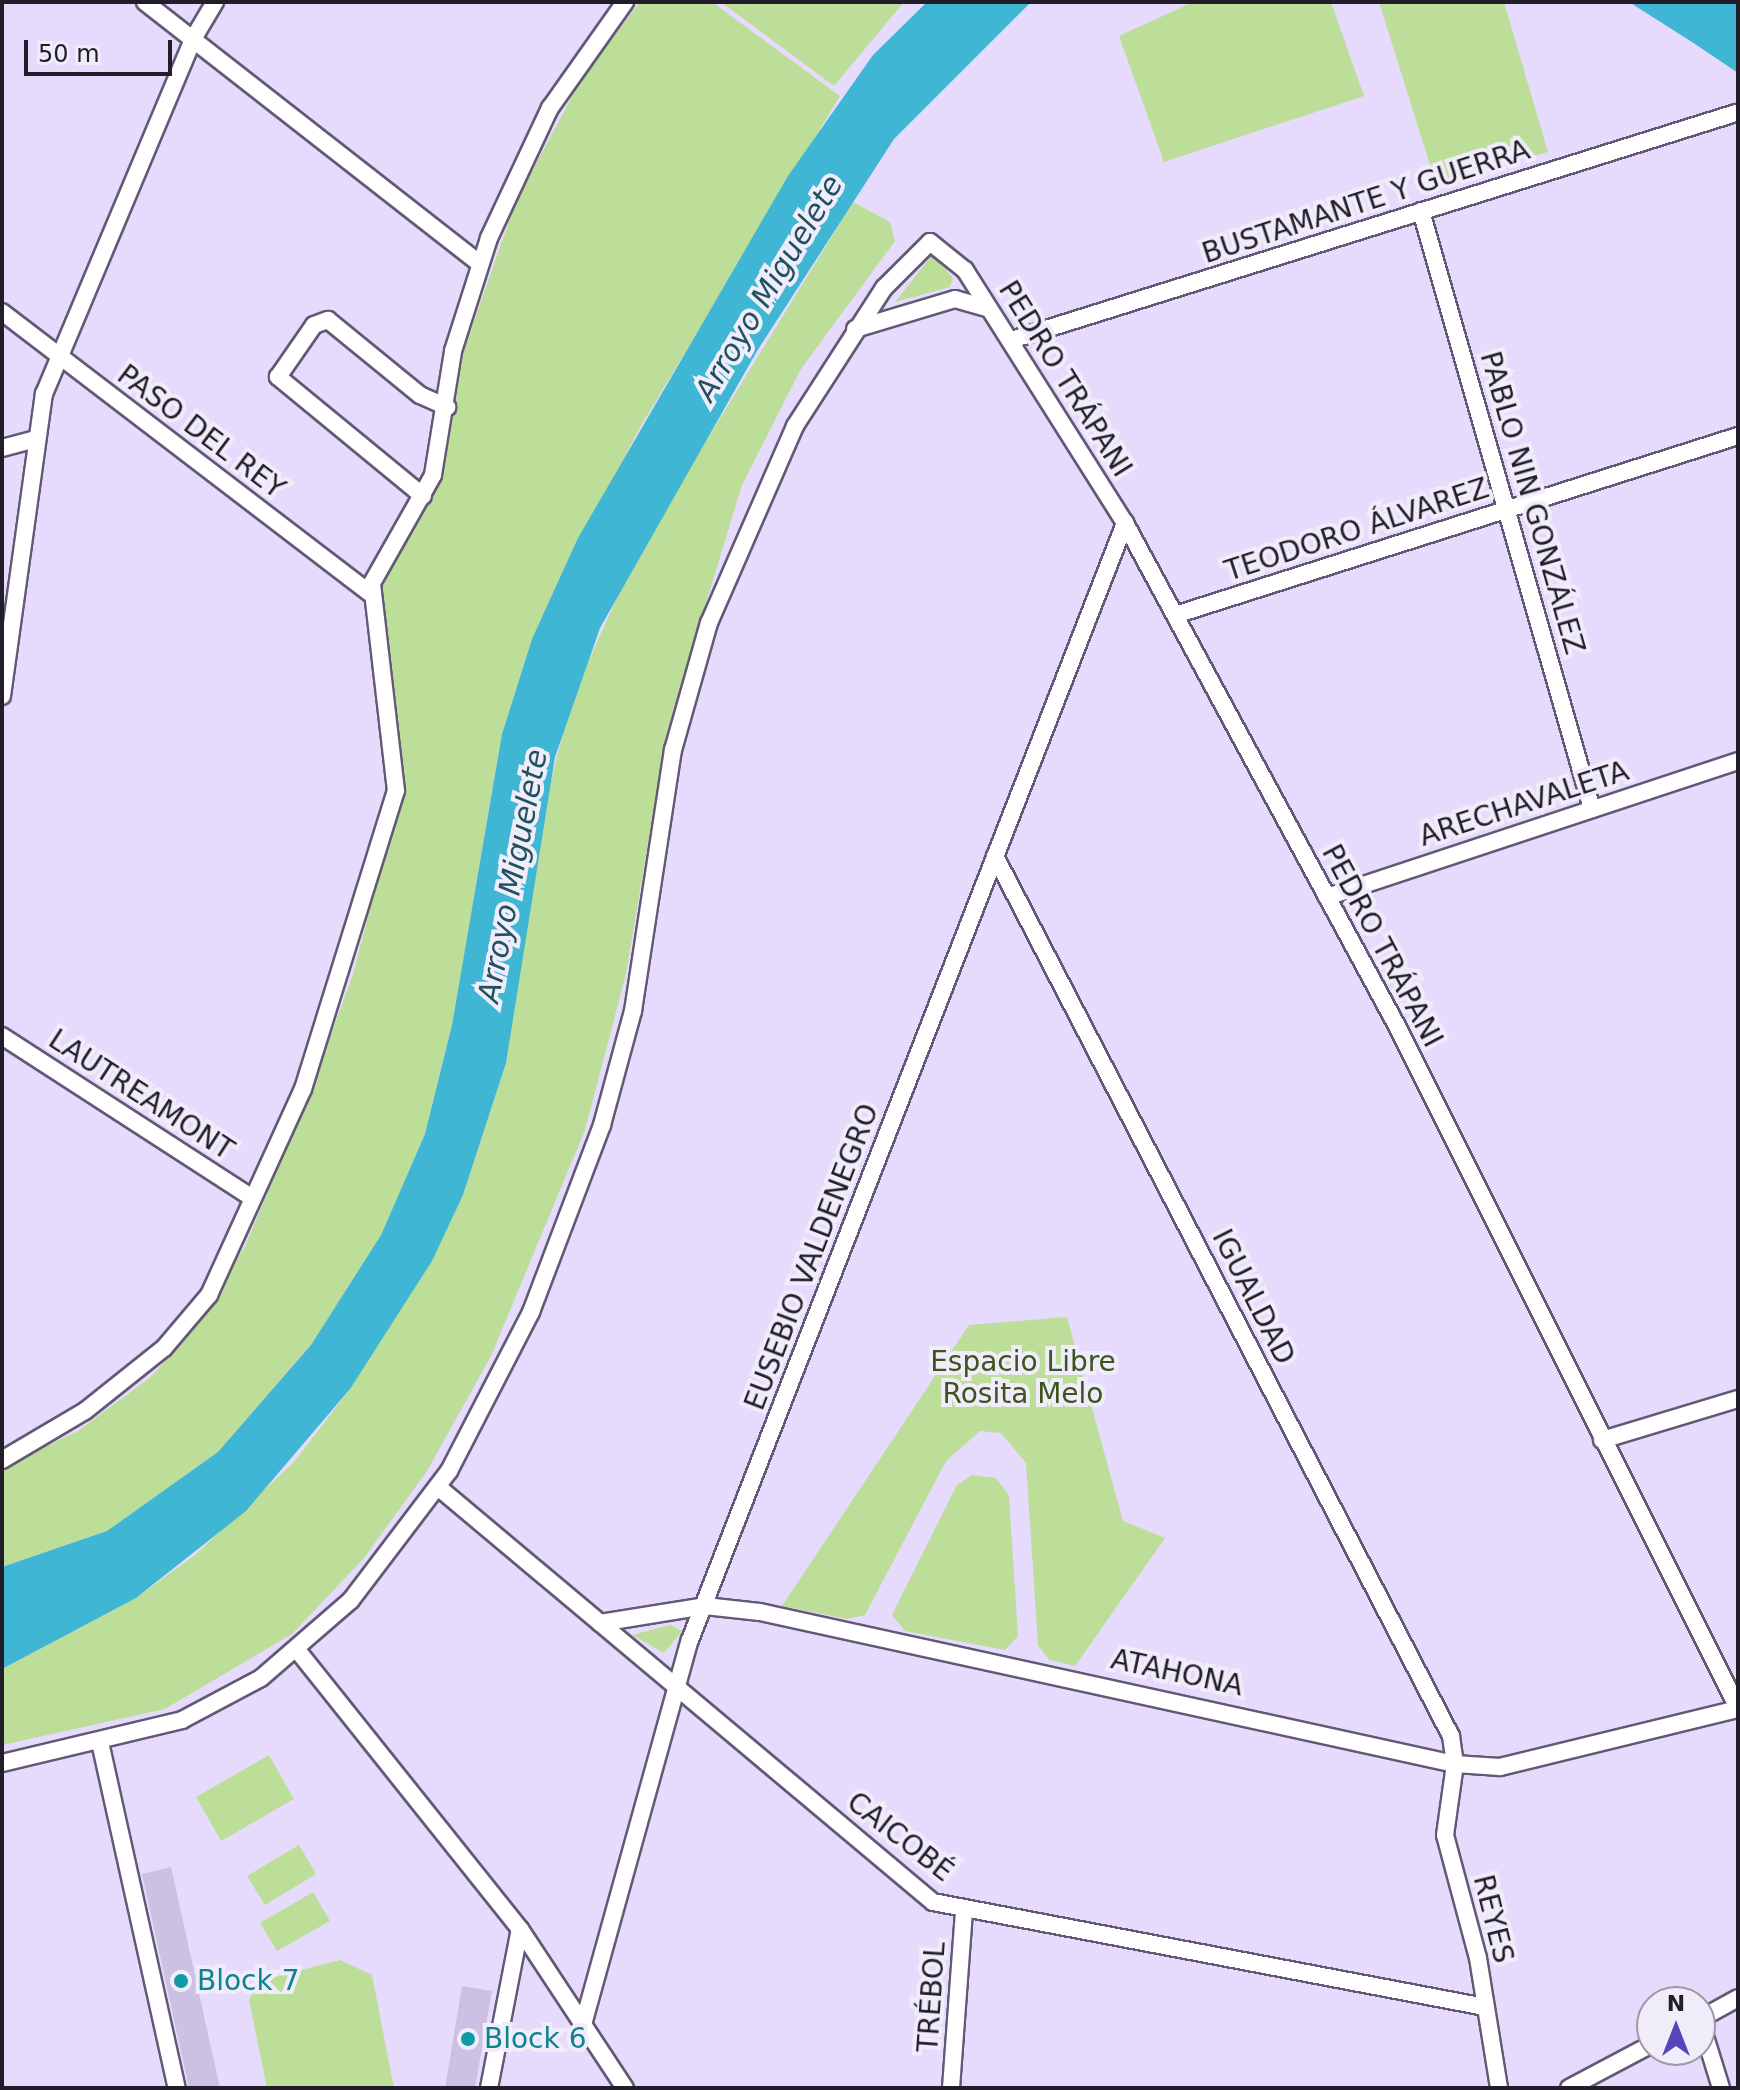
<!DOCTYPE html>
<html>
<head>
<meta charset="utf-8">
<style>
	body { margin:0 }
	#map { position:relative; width:1740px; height:2090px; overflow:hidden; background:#e6dbfd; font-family:"DejaVu Sans",sans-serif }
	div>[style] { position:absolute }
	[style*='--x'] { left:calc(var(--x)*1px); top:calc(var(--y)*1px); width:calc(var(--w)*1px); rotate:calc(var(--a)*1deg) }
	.green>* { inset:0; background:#bdde98 }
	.water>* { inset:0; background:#3eb6d4 }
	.building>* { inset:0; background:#ccc1e2 }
	.roads { filter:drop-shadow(2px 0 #635976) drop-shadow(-2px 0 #635976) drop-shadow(0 2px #635976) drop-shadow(0 -2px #635976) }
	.street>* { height:16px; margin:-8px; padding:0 8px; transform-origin:8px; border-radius:8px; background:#fff }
	.dots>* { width:22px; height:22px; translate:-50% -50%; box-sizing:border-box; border:4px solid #f1ecfa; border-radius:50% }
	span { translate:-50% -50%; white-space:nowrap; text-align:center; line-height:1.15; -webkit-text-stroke:8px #f1ecfa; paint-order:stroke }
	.street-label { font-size:28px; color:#211d29 }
	.park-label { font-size:28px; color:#3c541d }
	.culture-label { font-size:28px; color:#0d838f }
	.left { translate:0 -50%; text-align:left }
	.water-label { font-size:30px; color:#20515e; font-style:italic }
	.frame { position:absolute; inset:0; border:4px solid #211d29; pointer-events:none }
	.north { position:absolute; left:1636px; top:1986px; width:80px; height:80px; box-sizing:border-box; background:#f1ecfa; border:2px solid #9e99a6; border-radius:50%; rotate:0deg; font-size:22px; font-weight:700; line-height:32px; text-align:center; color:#211d29 }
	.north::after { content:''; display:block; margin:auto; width:28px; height:36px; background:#5544bc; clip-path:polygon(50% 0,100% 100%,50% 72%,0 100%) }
	.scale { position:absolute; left:24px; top:40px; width:148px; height:36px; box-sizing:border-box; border:4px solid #211d29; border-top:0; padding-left:10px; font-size:24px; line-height:28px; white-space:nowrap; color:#211d29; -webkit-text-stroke:6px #f1ecfa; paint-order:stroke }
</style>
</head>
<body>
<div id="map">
	<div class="green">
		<i style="clip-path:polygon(640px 2px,712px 2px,840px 96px,639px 429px,532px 639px,502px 734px,452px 1025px,425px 1134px,381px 1235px,311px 1345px,218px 1452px,107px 1531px,2px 1567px,2px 1467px,78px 1431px,152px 1376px,198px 1322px,245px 1246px,312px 1087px,353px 974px,401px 791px,379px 594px,442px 464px,462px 356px,516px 201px,582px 78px)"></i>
		<i style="clip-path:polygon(721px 2px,904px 2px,834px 86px)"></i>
		<i style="clip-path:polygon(1193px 2px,1331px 2px,1364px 96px,1164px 162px,1119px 36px)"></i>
		<i style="clip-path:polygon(1379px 2px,1504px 2px,1548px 152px,1436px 184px)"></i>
		<i style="clip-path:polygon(853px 202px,890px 222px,895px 241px,801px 369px,742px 485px,667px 731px,626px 974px,585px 1130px,491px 1356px,427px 1471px,364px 1558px,292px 1634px,165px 1709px,2px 1745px,2px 1669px,136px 1598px,195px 1555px,294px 1462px,350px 1389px,463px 1195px,506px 1063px,541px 822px,571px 700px,637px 553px)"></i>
		<i style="clip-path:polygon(933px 254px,953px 278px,950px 287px,895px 302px)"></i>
		<i style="clip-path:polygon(1067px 1317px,1123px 1521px,1165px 1538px,1075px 1666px,1049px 1660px,1038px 1645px,1026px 1463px,1001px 1433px,980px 1431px,946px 1461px,865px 1615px,847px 1619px,782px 1606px,969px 1325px)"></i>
		<i style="clip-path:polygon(972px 1475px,996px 1478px,1009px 1496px,1018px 1636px,1005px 1650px,905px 1631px,892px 1615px,957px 1485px)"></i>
		<i style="clip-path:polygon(670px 1625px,682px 1631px,664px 1653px,632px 1635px)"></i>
		<i style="clip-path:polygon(269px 1755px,294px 1799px,221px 1841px,196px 1797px)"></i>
		<i style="clip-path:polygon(299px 1845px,316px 1874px,265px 1905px,247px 1876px)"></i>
		<i style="clip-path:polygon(313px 1892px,330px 1921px,277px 1951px,260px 1923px)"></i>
		<i style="clip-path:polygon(340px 1960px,372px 1975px,394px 2088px,267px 2088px,249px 2000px,259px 1981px)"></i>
	</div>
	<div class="water">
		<i style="clip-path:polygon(927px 2px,1031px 2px,894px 139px,757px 351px,600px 628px,555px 757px,506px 1063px,463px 1195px,432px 1261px,350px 1389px,246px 1511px,136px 1598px,2px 1669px,2px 1567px,107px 1531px,218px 1452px,311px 1345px,381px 1235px,425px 1134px,452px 1025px,502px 734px,532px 639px,578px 538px,788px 176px,873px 55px)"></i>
		<i style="clip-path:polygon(1629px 2px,1738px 2px,1738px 73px,1692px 42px)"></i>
	</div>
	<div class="building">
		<i style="clip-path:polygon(171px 1867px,220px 2088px,189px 2088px,142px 1874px)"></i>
		<i style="clip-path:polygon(462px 1986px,492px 1991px,475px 2088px,445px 2088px)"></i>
	</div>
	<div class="roads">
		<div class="street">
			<i style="--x:145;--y:2;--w:425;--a:38"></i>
			<i style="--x:1421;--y:211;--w:622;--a:74.04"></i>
			<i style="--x:2;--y:312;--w:463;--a:37.4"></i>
			<i style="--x:855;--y:329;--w:104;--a:-16.7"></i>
			<i style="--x:955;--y:299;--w:33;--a:16"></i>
			<i style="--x:1011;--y:340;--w:760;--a:-17.39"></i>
			<i style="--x:2;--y:448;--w:34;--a:-15"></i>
			<i style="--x:423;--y:496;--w:188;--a:-140.6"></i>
			<i style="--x:278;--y:377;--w:63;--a:-55.3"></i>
			<i style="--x:314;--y:325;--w:15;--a:-20"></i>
			<i style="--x:328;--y:320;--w:119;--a:39.2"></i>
			<i style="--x:420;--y:395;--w:30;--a:24"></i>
			<i style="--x:1175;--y:615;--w:591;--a:-17.64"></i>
			<i style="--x:2;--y:696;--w:305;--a:-82.1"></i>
			<i style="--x:44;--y:394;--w:385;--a:-67.2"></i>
			<i style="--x:193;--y:39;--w:43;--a:-59.3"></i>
			<i style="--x:995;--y:856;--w:991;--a:62.61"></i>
			<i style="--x:1451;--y:1736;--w:28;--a:82"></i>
			<i style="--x:1455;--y:1764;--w:72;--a:98"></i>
			<i style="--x:1445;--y:1835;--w:127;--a:75"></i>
			<i style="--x:1478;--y:1958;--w:132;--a:80.8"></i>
			<i style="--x:1327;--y:897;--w:433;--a:-18.3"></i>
			<i style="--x:2;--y:1036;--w:298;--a:32.9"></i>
			<i style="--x:1602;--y:1440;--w:142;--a:-16.8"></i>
			<i style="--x:2;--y:1460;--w:96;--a:-30.6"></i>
			<i style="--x:85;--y:1411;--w:101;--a:-38.6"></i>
			<i style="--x:164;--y:1348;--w:70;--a:-49.7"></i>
			<i style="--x:209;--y:1295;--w:226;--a:-65.5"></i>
			<i style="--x:303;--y:1089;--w:312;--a:-72.7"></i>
			<i style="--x:396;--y:791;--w:209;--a:-96.6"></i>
			<i style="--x:372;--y:583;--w:124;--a:-60.5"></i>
			<i style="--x:433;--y:475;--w:126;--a:-80.8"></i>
			<i style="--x:453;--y:351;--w:119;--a:-72.3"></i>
			<i style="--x:489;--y:238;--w:144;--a:-64.9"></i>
			<i style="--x:550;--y:108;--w:130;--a:-54.7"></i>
			<i style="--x:438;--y:1487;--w:646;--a:39.98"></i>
			<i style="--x:933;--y:1902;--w:562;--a:10.77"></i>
			<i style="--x:600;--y:1623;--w:106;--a:-9.2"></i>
			<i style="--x:705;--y:1606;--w:55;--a:6.2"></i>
			<i style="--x:760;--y:1612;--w:711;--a:12.34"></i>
			<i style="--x:1455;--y:1764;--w:45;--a:3.8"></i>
			<i style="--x:1500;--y:1767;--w:245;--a:-13.7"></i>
			<i style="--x:298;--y:1651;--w:356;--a:51.4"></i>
			<i style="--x:520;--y:1929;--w:191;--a:56.6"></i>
			<i style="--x:100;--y:1742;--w:354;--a:77.5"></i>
			<i style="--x:2;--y:1763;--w:185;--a:-13.4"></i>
			<i style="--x:182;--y:1720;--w:89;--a:-28"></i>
			<i style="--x:261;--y:1678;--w:119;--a:-40.9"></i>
			<i style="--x:351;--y:1600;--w:162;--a:-52.8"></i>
			<i style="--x:449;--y:1471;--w:179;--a:-62.7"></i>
			<i style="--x:531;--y:1312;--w:200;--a:-69.2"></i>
			<i style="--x:602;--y:1125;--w:118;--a:-74.8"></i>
			<i style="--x:633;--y:1011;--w:264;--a:-81.3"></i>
			<i style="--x:673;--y:750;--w:132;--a:-74.2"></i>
			<i style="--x:709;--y:623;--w:215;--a:-66.4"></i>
			<i style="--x:795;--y:426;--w:164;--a:-57.2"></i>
			<i style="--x:884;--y:288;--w:65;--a:-45"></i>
			<i style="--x:930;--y:242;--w:45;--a:38.7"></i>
			<i style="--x:965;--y:270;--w:299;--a:57.7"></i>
			<i style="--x:1125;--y:523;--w:574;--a:61.6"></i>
			<i style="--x:1398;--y:1028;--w:760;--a:63.43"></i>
			<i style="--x:1700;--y:2019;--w:43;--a:-28.9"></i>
			<i style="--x:1700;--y:2020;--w:71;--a:72.8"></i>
			<i style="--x:584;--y:2021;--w:395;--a:-74.5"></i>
			<i style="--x:690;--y:1640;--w:1199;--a:-68.72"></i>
			<i style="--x:489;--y:2088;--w:162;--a:-79"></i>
			<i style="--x:951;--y:2088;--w:178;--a:-85.8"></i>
			<i style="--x:1569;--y:2088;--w:94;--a:-27.9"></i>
		</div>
	</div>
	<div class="dots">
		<i style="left:181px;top:1981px;background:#0f9aa8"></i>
		<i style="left:468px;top:2039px;background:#0f9aa8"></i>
	</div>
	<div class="street-label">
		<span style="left:1366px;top:202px;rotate:-18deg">BUSTAMANTE Y GUERRA</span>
		<span style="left:1065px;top:379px;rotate:58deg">PEDRO TRÁPANI</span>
		<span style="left:201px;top:432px;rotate:37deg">PASO DEL REY</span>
		<span style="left:1532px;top:503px;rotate:74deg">PABLO NIN GONZÁLEZ</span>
		<span style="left:1357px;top:530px;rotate:-18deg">TEODORO ÁLVAREZ</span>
		<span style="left:1524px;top:804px;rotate:-18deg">ARECHAVALETA</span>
		<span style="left:1382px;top:946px;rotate:62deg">PEDRO TRÁPANI</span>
		<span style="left:141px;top:1095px;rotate:33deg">LAUTREAMONT</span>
		<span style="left:812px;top:1257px;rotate:-69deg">EUSEBIO VALDENEGRO</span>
		<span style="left:1253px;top:1297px;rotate:63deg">IGUALDAD</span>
		<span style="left:1177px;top:1673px;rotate:12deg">ATAHONA</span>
		<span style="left:900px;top:1837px;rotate:38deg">CAICOBÉ</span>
		<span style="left:1493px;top:1919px;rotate:76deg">REYES</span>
		<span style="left:932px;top:1997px;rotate:-86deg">TRÉBOL</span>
	</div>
	<div class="park-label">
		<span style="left:1023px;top:1378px">Espacio Libre<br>Rosita Melo</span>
	</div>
	<div class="culture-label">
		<span class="left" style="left:197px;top:1981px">Block 7</span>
		<span class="left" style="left:484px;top:2039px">Block 6</span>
	</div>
	<div class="water-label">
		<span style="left:769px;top:288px;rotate:-59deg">Arroyo Miguelete</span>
		<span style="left:513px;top:876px;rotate:-79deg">Arroyo Miguelete</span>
	</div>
	<div class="frame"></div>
	<div class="north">N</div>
	<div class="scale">50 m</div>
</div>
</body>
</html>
